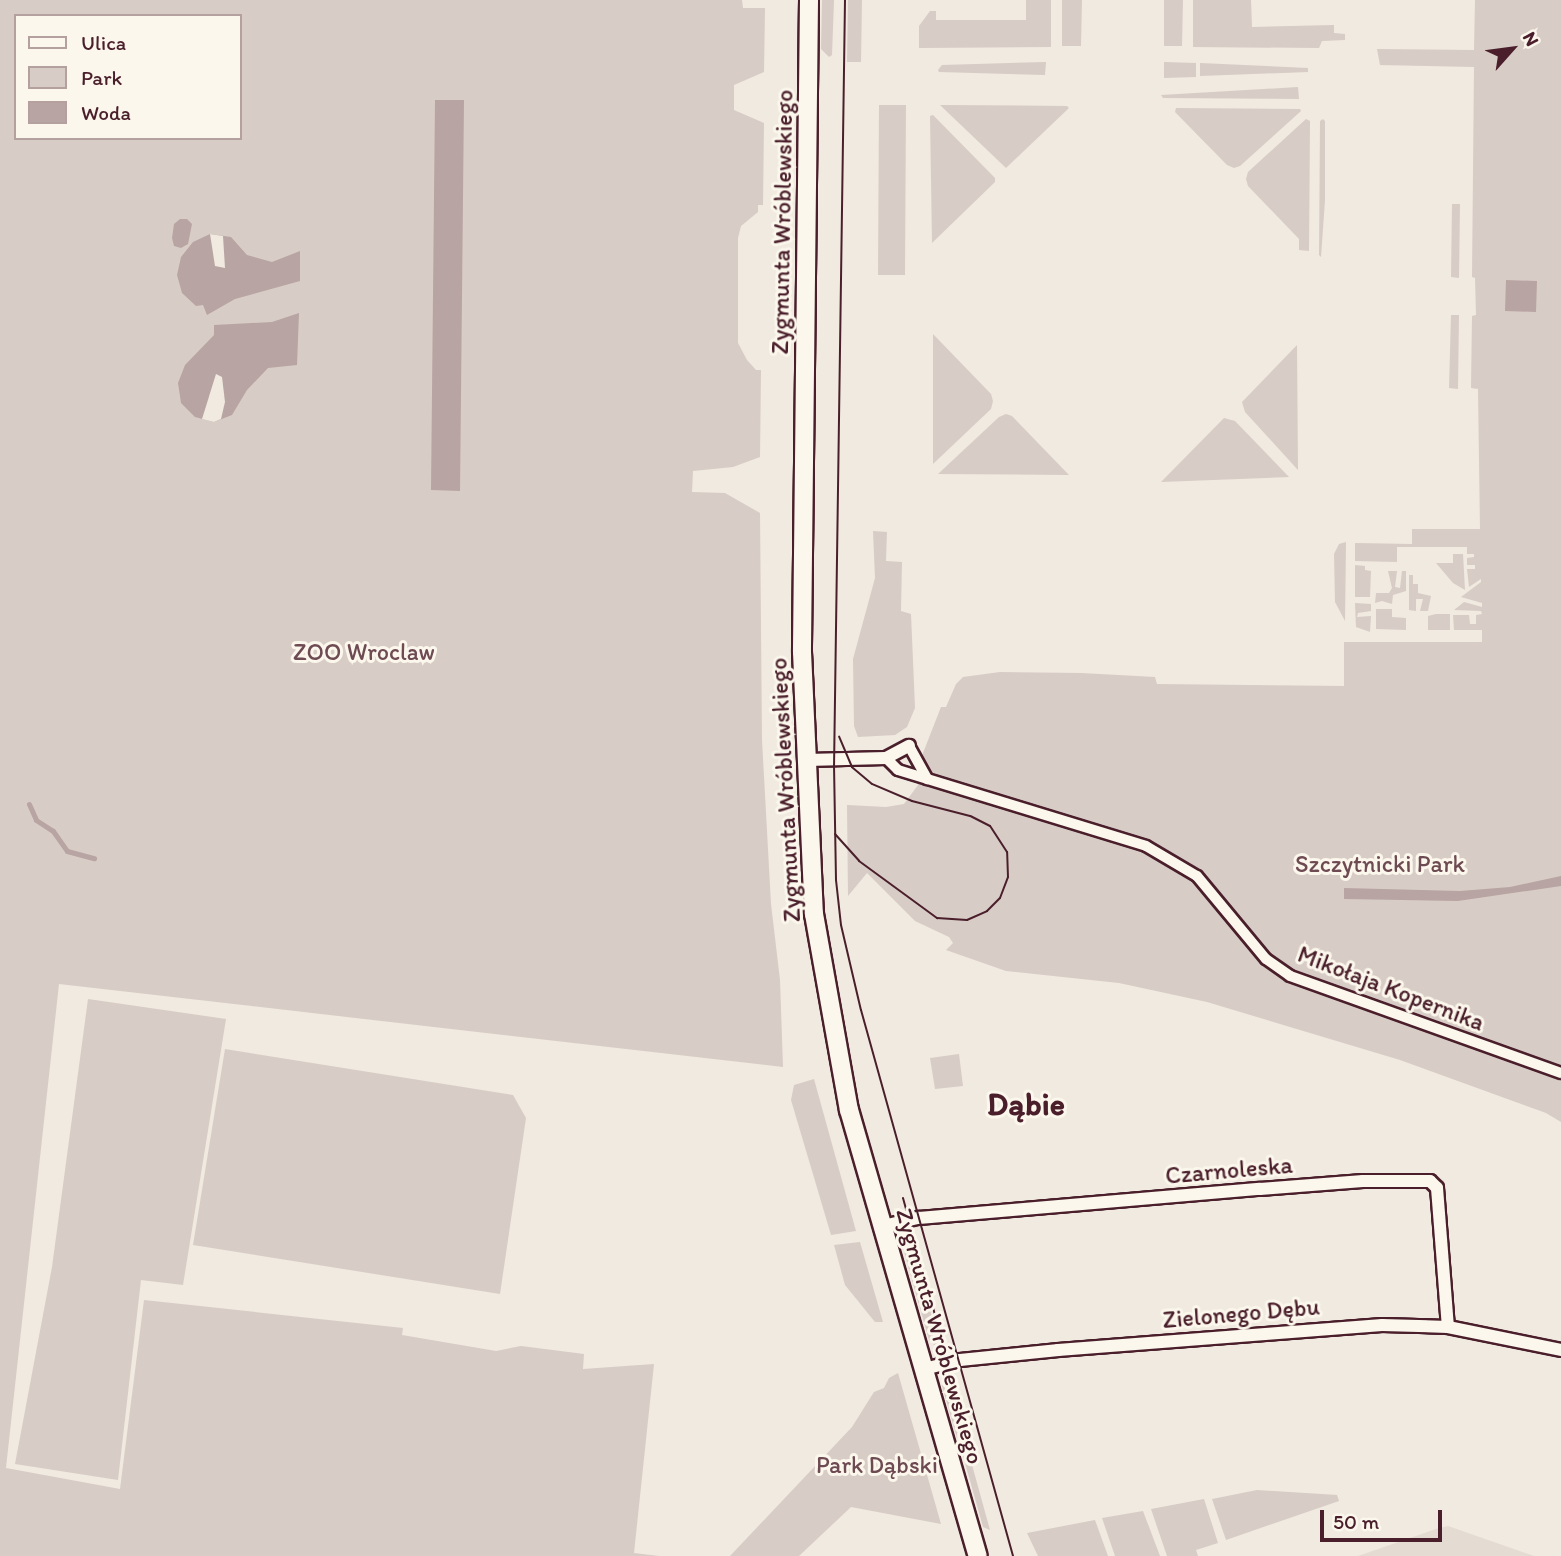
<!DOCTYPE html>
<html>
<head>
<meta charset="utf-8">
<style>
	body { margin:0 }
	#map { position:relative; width:1561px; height:1556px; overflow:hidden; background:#f0eae0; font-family:Itim,sans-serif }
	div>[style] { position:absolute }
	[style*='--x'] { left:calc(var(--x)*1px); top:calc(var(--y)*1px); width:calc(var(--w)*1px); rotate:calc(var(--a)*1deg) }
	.built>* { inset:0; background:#e4dbd2 }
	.green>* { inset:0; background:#d8ccc6 }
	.water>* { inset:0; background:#b8a4a2 }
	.pier>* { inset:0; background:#f0eae0 }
	.stream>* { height:5px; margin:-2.5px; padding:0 2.5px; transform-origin:2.5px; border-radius:2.5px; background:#b8a4a2 }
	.roads { filter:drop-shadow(2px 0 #4a1f2b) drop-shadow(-2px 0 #4a1f2b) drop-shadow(0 2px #4a1f2b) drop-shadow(0 -2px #4a1f2b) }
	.pedestrian>* { height:10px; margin:-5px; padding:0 5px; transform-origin:5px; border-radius:5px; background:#fbf7ec }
	.minor>* { height:12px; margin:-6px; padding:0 6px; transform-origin:6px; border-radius:6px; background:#fbf7ec }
	.secondary>* { height:18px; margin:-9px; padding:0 9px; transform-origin:9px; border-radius:9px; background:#fbf7ec }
	.tram>* { height:2px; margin:-1px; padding:0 1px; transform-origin:1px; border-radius:1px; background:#4a1f2b }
	span { translate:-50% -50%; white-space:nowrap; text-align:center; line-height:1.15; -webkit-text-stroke:6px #fbf7ec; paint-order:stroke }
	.street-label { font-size:24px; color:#4a1f2b }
	.park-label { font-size:24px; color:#6e4a52 }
	.district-label { font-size:32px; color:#4a1f2b; font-weight:700 }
	.legend { position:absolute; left:14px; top:14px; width:228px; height:126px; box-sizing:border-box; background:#fbf7ec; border:2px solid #b4a19f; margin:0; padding:9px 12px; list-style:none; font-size:21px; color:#4a1f2b }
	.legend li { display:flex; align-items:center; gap:14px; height:35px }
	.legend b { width:35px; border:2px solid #b4a19f }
	.north { position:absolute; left:1477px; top:14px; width:70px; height:70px; -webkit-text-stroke:5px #fbf7ec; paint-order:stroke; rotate:62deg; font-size:19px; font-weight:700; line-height:28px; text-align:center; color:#4a1f2b }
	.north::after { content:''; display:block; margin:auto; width:24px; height:32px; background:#4a1f2b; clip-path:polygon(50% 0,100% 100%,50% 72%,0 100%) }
	.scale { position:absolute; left:1320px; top:1510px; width:122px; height:32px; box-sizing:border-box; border:4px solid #4a1f2b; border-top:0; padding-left:9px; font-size:21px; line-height:24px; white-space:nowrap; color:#4a1f2b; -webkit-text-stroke:5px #fbf7ec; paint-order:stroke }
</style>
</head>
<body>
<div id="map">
	<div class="built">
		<i style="clip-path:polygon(1448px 1526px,1534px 1556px,1358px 1556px,1436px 1529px)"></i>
	</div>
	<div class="green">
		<i style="clip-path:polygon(evenodd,0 0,742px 0,743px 8px,765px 8px,764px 72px,734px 85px,734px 110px,764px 123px,763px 205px,758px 205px,758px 212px,741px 226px,738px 238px,738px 343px,747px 360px,756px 370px,761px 370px,760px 457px,733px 467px,693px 471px,692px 492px,725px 493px,760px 513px,762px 740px,771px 904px,780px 980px,783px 1067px,59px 984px,6px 1468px,120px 1489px,144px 1300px,403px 1328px,402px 1335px,496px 1351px,521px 1346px,584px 1354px,583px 1369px,654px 1364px,634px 1553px,659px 1556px,0 1556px,0 0,16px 16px,240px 16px,240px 138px,16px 138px,16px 16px)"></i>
		<i style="clip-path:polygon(822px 0,834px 0,832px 55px,829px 57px,821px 49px)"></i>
		<i style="clip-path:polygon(848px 0,862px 0,861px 62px,847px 62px)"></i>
		<i style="clip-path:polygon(1026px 0,1051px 0,1051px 47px,919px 48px,919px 26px,930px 11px,936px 11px,936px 20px,1026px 20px)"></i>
		<i style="clip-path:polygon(1062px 0,1082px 0,1081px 46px,1062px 46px)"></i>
		<i style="clip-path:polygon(1164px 0,1183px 0,1182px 46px,1164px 46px)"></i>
		<i style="clip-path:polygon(1193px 0,1251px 0,1252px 27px,1334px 25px,1334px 33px,1345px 34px,1345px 40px,1322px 41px,1319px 48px,1193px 47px)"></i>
		<i style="clip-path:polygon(1475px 0,1561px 0,1561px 1122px,1546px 1113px,1400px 1060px,1207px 1002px,1119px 983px,1006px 971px,946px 950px,953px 943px,949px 937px,915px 921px,867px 873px,848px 896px,847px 805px,886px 807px,904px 804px,918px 785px,923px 753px,941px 707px,946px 707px,956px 684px,963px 677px,1000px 672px,1081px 673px,1155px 677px,1157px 684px,1344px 686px,1344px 642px,1482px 642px,1482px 630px,1454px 630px,1453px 615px,1469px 615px,1470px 624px,1476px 624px,1476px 615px,1482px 614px,1481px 611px,1454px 610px,1464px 602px,1482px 607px,1482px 603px,1461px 597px,1481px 582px,1481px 579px,1469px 587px,1467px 569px,1475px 569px,1475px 565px,1467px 565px,1467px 558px,1474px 557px,1474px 554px,1467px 554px,1467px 547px,1397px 547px,1397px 562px,1355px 561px,1355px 543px,1412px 544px,1412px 529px,1480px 529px,1478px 389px,1471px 388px,1472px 316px,1476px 315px,1475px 278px,1472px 277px,1474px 67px,1380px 65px,1377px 49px,1474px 50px)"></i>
		<i style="clip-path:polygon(1046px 62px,1045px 75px,939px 72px,938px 70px,942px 65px)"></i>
		<i style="clip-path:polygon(1164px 62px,1196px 63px,1196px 77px,1164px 78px)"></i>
		<i style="clip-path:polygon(1200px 63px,1308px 68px,1308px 72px,1200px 76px)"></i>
		<i style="clip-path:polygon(1298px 87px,1299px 99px,1163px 98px,1161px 95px)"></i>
		<i style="clip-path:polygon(879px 105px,906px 105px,905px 275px,878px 275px)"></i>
		<i style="clip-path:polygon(940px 105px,1067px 106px,1069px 108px,1006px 168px)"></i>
		<i style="clip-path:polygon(1176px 108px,1300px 109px,1301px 111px,1240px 166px,1234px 168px,1227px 165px,1175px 112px)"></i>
		<i style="clip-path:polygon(933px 115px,995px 178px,995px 182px,932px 243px,930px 116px)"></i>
		<i style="clip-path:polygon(1306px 119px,1310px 121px,1309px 251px,1299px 250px,1299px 239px,1248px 186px,1246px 179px,1248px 172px)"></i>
		<i style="clip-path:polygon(1323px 119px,1325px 121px,1325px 200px,1321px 257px,1319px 255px,1320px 121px)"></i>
		<i style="clip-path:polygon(1452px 204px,1460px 204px,1459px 278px,1451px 277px)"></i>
		<i style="clip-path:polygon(1451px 315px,1459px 315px,1458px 389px,1449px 388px)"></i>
		<i style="clip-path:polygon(933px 334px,991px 394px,993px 401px,991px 409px,933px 464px)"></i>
		<i style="clip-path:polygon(1297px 345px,1298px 470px,1245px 412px,1242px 402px)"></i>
		<i style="clip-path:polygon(1006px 414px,1012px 416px,1069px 475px,938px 474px,999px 417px)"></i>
		<i style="clip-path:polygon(1224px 418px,1235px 421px,1289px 477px,1161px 482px)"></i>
		<i style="clip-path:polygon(873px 531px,887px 532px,886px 561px,902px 562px,901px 611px,911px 614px,915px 708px,907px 727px,895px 735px,858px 737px,854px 726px,853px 659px,875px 578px)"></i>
		<i style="clip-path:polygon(1346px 542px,1345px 621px,1335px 602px,1334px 554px,1339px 544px)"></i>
		<i style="clip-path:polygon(1453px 554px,1463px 554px,1465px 590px,1453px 583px,1436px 563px,1453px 563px)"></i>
		<i style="clip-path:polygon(1355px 565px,1365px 566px,1365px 570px,1371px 571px,1370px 597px,1355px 597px)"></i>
		<i style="clip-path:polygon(1388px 571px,1397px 571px,1395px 587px,1400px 588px,1402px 571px,1406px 571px,1406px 591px,1393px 595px,1392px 604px,1382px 601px,1375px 603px,1376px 593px,1389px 593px,1392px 588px)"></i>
		<i style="clip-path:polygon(1409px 575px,1413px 575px,1413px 584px,1418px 584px,1418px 593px,1431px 596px,1428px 611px,1420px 611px,1423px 599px,1416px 599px,1416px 611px,1409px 610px)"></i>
		<i style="clip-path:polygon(1355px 603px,1371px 604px,1371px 611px,1358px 613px,1357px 617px,1371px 616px,1370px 632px,1356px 627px)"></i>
		<i style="clip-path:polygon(1376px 609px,1392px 609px,1392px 617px,1406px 618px,1406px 630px,1376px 629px)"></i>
		<i style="clip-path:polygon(1436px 614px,1450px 614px,1450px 630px,1428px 630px,1428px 616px)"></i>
		<i style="clip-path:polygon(88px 999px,226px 1019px,183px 1285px,141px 1280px,118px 1480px,15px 1464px,52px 1267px)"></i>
		<i style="clip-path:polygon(225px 1049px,513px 1095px,526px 1118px,500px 1294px,193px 1245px)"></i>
		<i style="clip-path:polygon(959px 1054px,963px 1086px,935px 1089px,930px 1058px)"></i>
		<i style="clip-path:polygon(814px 1079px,856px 1231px,831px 1235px,791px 1100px,794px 1085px)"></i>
		<i style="clip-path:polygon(907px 1230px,922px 1279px,941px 1352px,929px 1340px,908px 1266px,901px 1240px,902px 1234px)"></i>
		<i style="clip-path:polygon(860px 1242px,883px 1322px,875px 1322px,845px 1285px,834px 1245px)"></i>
		<i style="clip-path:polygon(898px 1373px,941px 1524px,851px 1507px,799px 1556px,730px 1556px,852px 1427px,874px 1392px,884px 1388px,889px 1378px)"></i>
		<i style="clip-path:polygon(947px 1373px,964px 1436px,957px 1438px,942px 1386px)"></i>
		<i style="clip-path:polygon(966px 1443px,990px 1530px,983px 1527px,960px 1445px)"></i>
		<i style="clip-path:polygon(1257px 1490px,1337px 1495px,1339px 1501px,1226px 1540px,1212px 1499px)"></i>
		<i style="clip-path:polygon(1204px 1499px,1218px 1543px,1196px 1550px,1198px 1556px,1167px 1556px,1151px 1509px)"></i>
		<i style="clip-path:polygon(1143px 1511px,1160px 1556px,1115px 1556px,1102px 1518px)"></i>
		<i style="clip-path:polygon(1095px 1520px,1108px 1556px,1038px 1556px,1027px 1533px)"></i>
	</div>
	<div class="water">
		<i style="clip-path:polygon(435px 100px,464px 100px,460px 491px,431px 490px)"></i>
		<i style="clip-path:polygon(180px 219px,187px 219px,192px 224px,188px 244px,181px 248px,174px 246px,172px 238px,174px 224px)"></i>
		<i style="clip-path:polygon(210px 234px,231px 237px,247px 255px,272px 262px,300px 251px,300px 281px,235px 299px,207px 315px,203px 305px,196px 306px,182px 293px,177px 275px,181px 257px,193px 242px)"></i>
		<i style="clip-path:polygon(1506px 280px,1537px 281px,1536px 312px,1505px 311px)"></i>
		<i style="clip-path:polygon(299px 313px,297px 365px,268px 368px,247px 390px,232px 415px,214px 422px,195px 417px,181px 403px,178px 383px,185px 365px,214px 335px,214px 325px,272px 322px)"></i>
		<i style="clip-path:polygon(1561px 876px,1561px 886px,1458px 901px,1344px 899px,1344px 888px,1460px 891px,1510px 887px)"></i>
	</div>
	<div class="pier">
		<i style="clip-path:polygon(210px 234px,223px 236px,225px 268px,215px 266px)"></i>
		<i style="clip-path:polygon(216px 374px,222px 377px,225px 402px,221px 419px,214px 422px,202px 419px)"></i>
	</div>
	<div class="stream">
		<i style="--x:29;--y:804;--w:17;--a:66"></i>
		<i style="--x:36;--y:820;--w:20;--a:33"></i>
		<i style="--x:53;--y:831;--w:24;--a:55"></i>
		<i style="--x:67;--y:851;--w:28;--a:15"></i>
	</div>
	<div class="roads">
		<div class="pedestrian">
			<i style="--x:909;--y:746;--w:38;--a:61"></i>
			<i style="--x:886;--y:758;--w:17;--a:45"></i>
			<i style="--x:898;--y:770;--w:259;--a:17"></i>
			<i style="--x:1146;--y:846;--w:59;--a:30.5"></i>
			<i style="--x:1197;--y:876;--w:108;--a:50.3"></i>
			<i style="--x:1266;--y:959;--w:29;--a:35"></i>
			<i style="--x:1290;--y:976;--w:288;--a:19.7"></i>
		</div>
		<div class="minor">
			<i style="--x:807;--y:760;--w:79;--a:-1.5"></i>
			<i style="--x:886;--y:758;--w:26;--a:-28"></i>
			<i style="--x:883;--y:1226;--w:37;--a:-13"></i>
			<i style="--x:919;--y:1218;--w:342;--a:-4.9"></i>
			<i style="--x:1260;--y:1189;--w:103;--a:-4.4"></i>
			<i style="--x:1363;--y:1181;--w:67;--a:0"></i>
			<i style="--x:1430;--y:1181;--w:10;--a:45"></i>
			<i style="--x:1437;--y:1188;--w:139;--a:85.5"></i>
			<i style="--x:924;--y:1369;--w:37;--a:-14"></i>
			<i style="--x:960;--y:1360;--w:99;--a:-5.8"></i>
			<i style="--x:1058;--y:1350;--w:325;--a:-4.4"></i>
			<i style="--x:1382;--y:1325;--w:66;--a:1.7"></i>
			<i style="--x:1448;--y:1327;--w:115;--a:11.5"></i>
		</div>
		<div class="secondary">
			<i style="--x:809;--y:0;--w:652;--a:90.62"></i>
			<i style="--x:802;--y:652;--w:262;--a:87.4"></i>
			<i style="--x:814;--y:914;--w:199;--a:79.9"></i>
			<i style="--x:849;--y:1110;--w:464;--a:73.9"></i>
		</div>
	</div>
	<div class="tram">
		<i style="--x:845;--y:0;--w:765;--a:90.82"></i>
		<i style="--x:834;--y:765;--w:115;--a:89"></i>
		<i style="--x:836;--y:880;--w:45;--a:83.7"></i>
		<i style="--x:841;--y:925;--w:87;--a:76.8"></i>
		<i style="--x:861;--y:1010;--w:567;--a:74.44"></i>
		<i style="--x:835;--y:834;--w:36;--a:48"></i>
		<i style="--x:859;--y:861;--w:97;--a:36.2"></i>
		<i style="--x:937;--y:918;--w:30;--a:4"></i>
		<i style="--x:967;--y:920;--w:22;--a:-24"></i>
		<i style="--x:987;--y:911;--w:18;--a:-45"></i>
		<i style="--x:1000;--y:898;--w:22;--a:-69"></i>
		<i style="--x:1008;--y:877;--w:25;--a:-92"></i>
		<i style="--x:1007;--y:852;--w:31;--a:-123"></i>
		<i style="--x:990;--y:826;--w:22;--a:-153"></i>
		<i style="--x:970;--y:816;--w:60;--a:-165.5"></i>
		<i style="--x:912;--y:801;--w:43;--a:-157"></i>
		<i style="--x:872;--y:784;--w:26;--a:-140"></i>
		<i style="--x:852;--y:767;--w:33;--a:-113"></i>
		<i style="--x:903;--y:1198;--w:217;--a:74.7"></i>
	</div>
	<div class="street-label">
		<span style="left:782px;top:222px;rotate:-89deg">Zygmunta Wróblewskiego</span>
		<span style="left:785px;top:790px;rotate:-93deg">Zygmunta Wróblewskiego</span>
		<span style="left:1391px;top:988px;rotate:21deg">Mikołaja Kopernika</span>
		<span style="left:1229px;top:1170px;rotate:-5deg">Czarnoleska</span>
		<span style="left:1241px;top:1313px;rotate:-5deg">Zielonego Dębu</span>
		<span style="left:940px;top:1336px;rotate:74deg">Zygmunta Wróblewskiego</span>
	</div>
	<div class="park-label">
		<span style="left:364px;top:652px">ZOO Wroclaw</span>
		<span style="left:1380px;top:864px">Szczytnicki Park</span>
		<span style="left:877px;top:1465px">Park Dąbski</span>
	</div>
	<div class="district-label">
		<span style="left:1026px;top:1104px">Dąbie</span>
	</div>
	<ul class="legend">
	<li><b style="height:9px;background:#fbf7ec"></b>Ulica</li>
	<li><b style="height:19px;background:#d8ccc6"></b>Park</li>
	<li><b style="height:19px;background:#b8a4a2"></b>Woda</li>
	</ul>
	<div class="north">N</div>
	<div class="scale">50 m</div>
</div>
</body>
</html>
